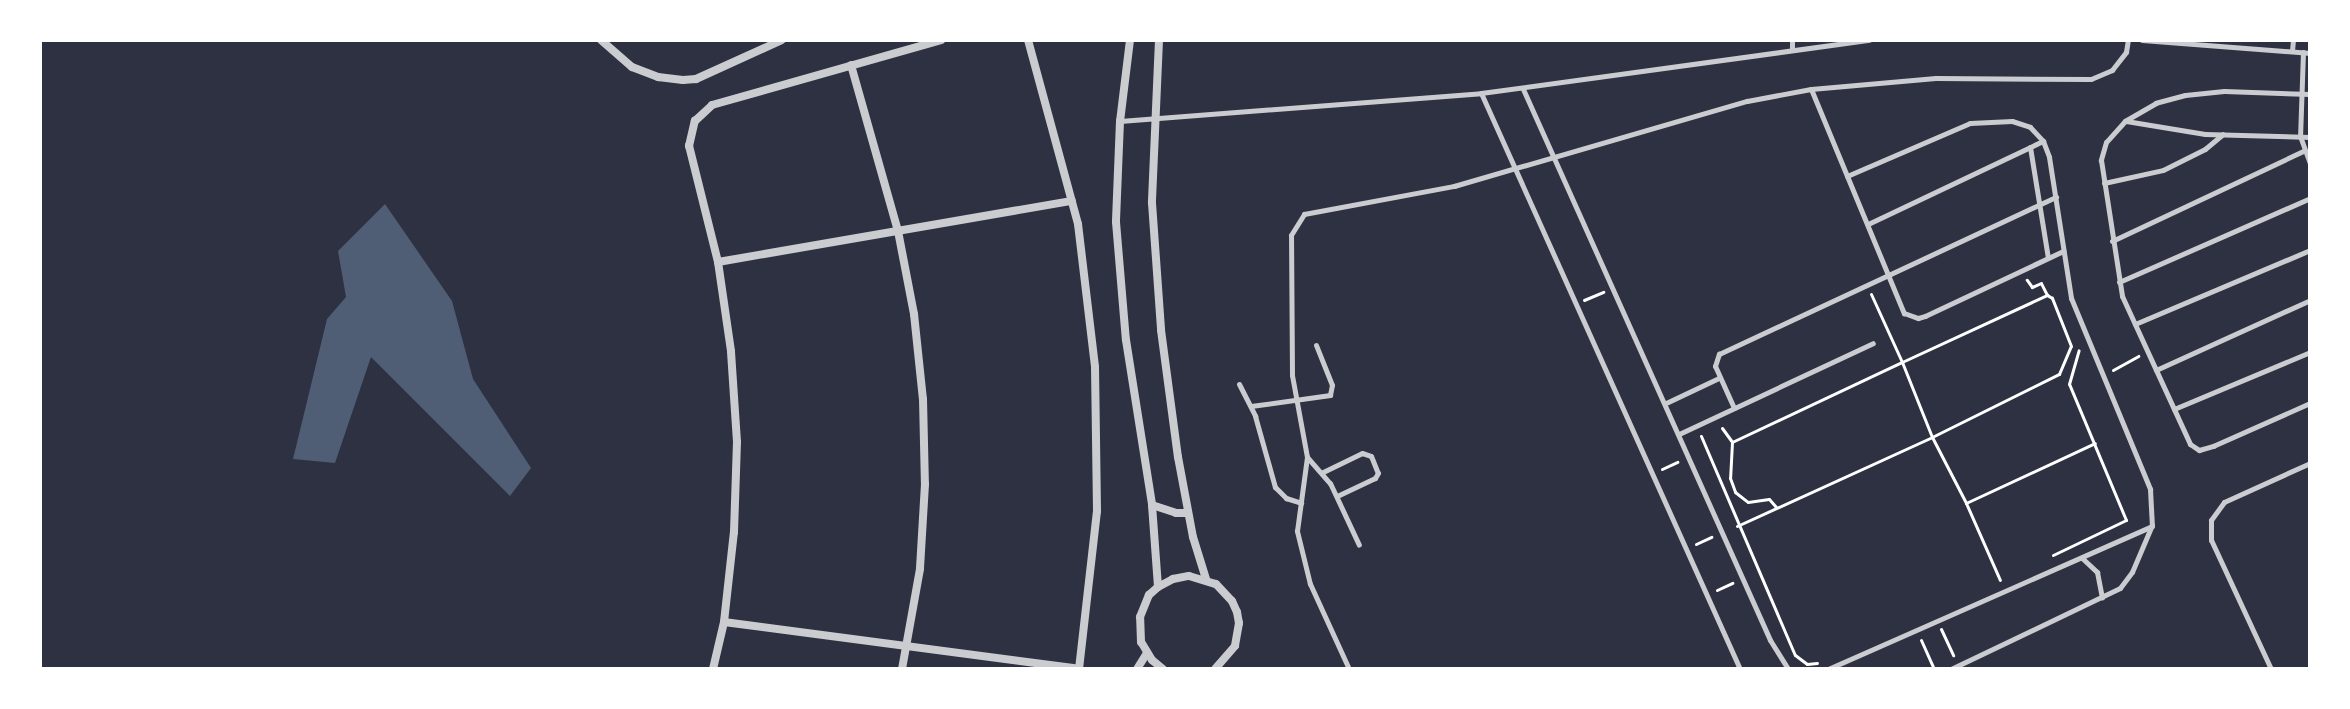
<!DOCTYPE html>
<html>
<head>
<meta charset="utf-8">
<style>
	body { margin:0 }
	#map { position:relative; width:2350px; height:709px; overflow:hidden; background:#2d3142; font-family:"Space Grotesk",sans-serif }
	div>[style] { position:absolute }
	[style*='--x'] { left:calc(var(--x)*1px); top:calc(var(--y)*1px); width:calc(var(--w)*1px); rotate:calc(var(--a)*1deg) }
	.water>* { inset:0; background:#4f5d75 }
	.path>* { height:3px; margin:-1.5px; padding:0 1.5px; transform-origin:1.5px; border-radius:1.5px; background:#fff }
	.service>* { height:5px; margin:-2.5px; padding:0 2.5px; transform-origin:2.5px; border-radius:2.5px; background:#caccd0 }
	.minor>* { height:8px; margin:-4px; padding:0 4px; transform-origin:4px; border-radius:4px; background:#caccd0 }
	span { translate:-50% -50%; white-space:nowrap; text-align:center; line-height:1.15; -webkit-text-stroke:8px #fff; paint-order:stroke }
	.frame { position:absolute; inset:0; border:42px solid #fff; pointer-events:none }
</style>
</head>
<body>
<div id="map">
	<div class="water">
		<i style="clip-path:polygon(385px 204px,452px 301px,473px 379px,531px 468px,510px 496px,371px 357px,335px 463px,293px 459px,327px 319px,346px 297px,338px 251px)"></i>
	</div>
	<div class="path">
		<i style="--x:1871;--y:294;--w:75;--a:65.5"></i>
		<i style="--x:1902;--y:362;--w:160;--a:-24.8"></i>
		<i style="--x:2047;--y:295;--w:13;--a:-117"></i>
		<i style="--x:2041;--y:283;--w:10;--a:156"></i>
		<i style="--x:2032;--y:287;--w:9;--a:-126"></i>
		<i style="--x:1584;--y:300;--w:21;--a:-23"></i>
		<i style="--x:2113;--y:370;--w:29;--a:-29"></i>
		<i style="--x:1722;--y:428;--w:17;--a:54"></i>
		<i style="--x:1732;--y:442;--w:188;--a:-25.2"></i>
		<i style="--x:1902;--y:362;--w:81;--a:68.2"></i>
		<i style="--x:1932;--y:437;--w:74;--a:62.7"></i>
		<i style="--x:1966;--y:503;--w:142;--a:-24.9"></i>
		<i style="--x:1701;--y:436;--w:238;--a:66.8"></i>
		<i style="--x:1795;--y:655;--w:15;--a:37"></i>
		<i style="--x:1807;--y:664;--w:10;--a:-6"></i>
		<i style="--x:1732;--y:442;--w:36;--a:93"></i>
		<i style="--x:1730;--y:478;--w:15;--a:70"></i>
		<i style="--x:1735;--y:492;--w:16;--a:38"></i>
		<i style="--x:1748;--y:502;--w:21;--a:-8"></i>
		<i style="--x:1769;--y:499;--w:11;--a:49"></i>
		<i style="--x:1662;--y:469;--w:17;--a:-25"></i>
		<i style="--x:1966;--y:503;--w:84;--a:66.2"></i>
		<i style="--x:1737;--y:526;--w:214;--a:-24.5"></i>
		<i style="--x:1932;--y:437;--w:142;--a:-26.4"></i>
		<i style="--x:2059;--y:374;--w:30;--a:-67"></i>
		<i style="--x:2071;--y:346;--w:52;--a:-111.6"></i>
		<i style="--x:2052;--y:298;--w:6;--a:-149"></i>
		<i style="--x:1696;--y:544;--w:17;--a:-25"></i>
		<i style="--x:2053;--y:555;--w:81;--a:-25.6"></i>
		<i style="--x:2126;--y:520;--w:147;--a:-112.7"></i>
		<i style="--x:2069;--y:384;--w:35;--a:-74"></i>
		<i style="--x:1717;--y:590;--w:17;--a:-25"></i>
		<i style="--x:1941;--y:629;--w:29;--a:65"></i>
		<i style="--x:1921;--y:640;--w:32;--a:66"></i>
	</div>
	<div class="service">
		<i style="--x:2142;--y:40;--w:169;--a:4.4"></i>
		<i style="--x:1792;--y:49;--w:9;--a:-90"></i>
		<i style="--x:2292;--y:51;--w:11;--a:-85"></i>
		<i style="--x:2303;--y:52;--w:84;--a:92"></i>
		<i style="--x:2300;--y:136;--w:30;--a:70"></i>
		<i style="--x:1523;--y:89;--w:604;--a:65.85"></i>
		<i style="--x:1770;--y:640;--w:34;--a:58"></i>
		<i style="--x:1811;--y:89;--w:243;--a:67.5"></i>
		<i style="--x:1904;--y:313;--w:15;--a:20"></i>
		<i style="--x:1918;--y:318;--w:7;--a:-16"></i>
		<i style="--x:1925;--y:316;--w:153;--a:-25.2"></i>
		<i style="--x:1481;--y:93;--w:632;--a:65.79"></i>
		<i style="--x:2310;--y:94;--w:86;--a:-178"></i>
		<i style="--x:2224;--y:91;--w:39;--a:174"></i>
		<i style="--x:2185;--y:95;--w:30;--a:165"></i>
		<i style="--x:2156;--y:103;--w:36;--a:150"></i>
		<i style="--x:2125;--y:121;--w:28;--a:132"></i>
		<i style="--x:2106;--y:142;--w:19;--a:106"></i>
		<i style="--x:2101;--y:160;--w:138;--a:81.2"></i>
		<i style="--x:2122;--y:296;--w:163;--a:65.3"></i>
		<i style="--x:2190;--y:444;--w:11;--a:34"></i>
		<i style="--x:2199;--y:450;--w:15;--a:-16"></i>
		<i style="--x:2213;--y:446;--w:106;--a:-23.9"></i>
		<i style="--x:1120;--y:121;--w:362;--a:-4.4"></i>
		<i style="--x:1481;--y:93;--w:392;--a:-7.8"></i>
		<i style="--x:2126;--y:121;--w:80;--a:9.3"></i>
		<i style="--x:2205;--y:134;--w:105;--a:1.6"></i>
		<i style="--x:2030;--y:147;--w:112;--a:80.8"></i>
		<i style="--x:1847;--y:176;--w:134;--a:-23.3"></i>
		<i style="--x:1970;--y:123;--w:42;--a:-2.7"></i>
		<i style="--x:2012;--y:121;--w:19;--a:18"></i>
		<i style="--x:2030;--y:127;--w:19;--a:47"></i>
		<i style="--x:2043;--y:141;--w:17;--a:69"></i>
		<i style="--x:2049;--y:157;--w:143;--a:81.1"></i>
		<i style="--x:2071;--y:298;--w:207;--a:67.5"></i>
		<i style="--x:2150;--y:489;--w:36;--a:87"></i>
		<i style="--x:2152;--y:525;--w:51;--a:113.1"></i>
		<i style="--x:2132;--y:572;--w:20;--a:127"></i>
		<i style="--x:2120;--y:588;--w:187;--a:154.4"></i>
		<i style="--x:2104;--y:183;--w:60;--a:-12.4"></i>
		<i style="--x:2163;--y:170;--w:47;--a:-26.6"></i>
		<i style="--x:2205;--y:149;--w:23;--a:-40"></i>
		<i style="--x:1868;--y:224;--w:194;--a:-25.4"></i>
		<i style="--x:2112;--y:241;--w:213;--a:-25.2"></i>
		<i style="--x:2119;--y:282;--w:209;--a:-23.7"></i>
		<i style="--x:2135;--y:324;--w:190;--a:-22.9"></i>
		<i style="--x:2156;--y:370;--w:169;--a:-24.4"></i>
		<i style="--x:1239;--y:384;--w:36;--a:63"></i>
		<i style="--x:1255;--y:416;--w:74;--a:74.3"></i>
		<i style="--x:1275;--y:487;--w:16;--a:45"></i>
		<i style="--x:1286;--y:498;--w:16;--a:18"></i>
		<i style="--x:1666;--y:403;--w:59;--a:-25.3"></i>
		<i style="--x:1251;--y:406;--w:80;--a:-7.9"></i>
		<i style="--x:1330;--y:395;--w:10;--a:-79"></i>
		<i style="--x:1332;--y:385;--w:43;--a:-111.8"></i>
		<i style="--x:1734;--y:408;--w:46;--a:-114.3"></i>
		<i style="--x:1715;--y:366;--w:13;--a:-72"></i>
		<i style="--x:1719;--y:354;--w:372;--a:-25"></i>
		<i style="--x:2174;--y:409;--w:147;--a:-22.7"></i>
		<i style="--x:1679;--y:434;--w:214;--a:-25.1"></i>
		<i style="--x:1307;--y:457;--w:35;--a:49"></i>
		<i style="--x:1330;--y:483;--w:68;--a:64.9"></i>
		<i style="--x:1323;--y:472;--w:43;--a:-26"></i>
		<i style="--x:1362;--y:453;--w:9;--a:18"></i>
		<i style="--x:1371;--y:456;--w:18;--a:68"></i>
		<i style="--x:1378;--y:473;--w:6;--a:121"></i>
		<i style="--x:1375;--y:478;--w:42;--a:154.7"></i>
		<i style="--x:2082;--y:558;--w:21;--a:43"></i>
		<i style="--x:2097;--y:572;--w:26;--a:79"></i>
		<i style="--x:1349;--y:669;--w:94;--a:-114.6"></i>
		<i style="--x:1310;--y:584;--w:55;--a:-103.8"></i>
		<i style="--x:1297;--y:531;--w:75;--a:-82.3"></i>
		<i style="--x:1307;--y:457;--w:83;--a:-100.4"></i>
		<i style="--x:1292;--y:375;--w:140;--a:-90.4"></i>
		<i style="--x:1291;--y:235;--w:25;--a:-58"></i>
		<i style="--x:1304;--y:214;--w:153;--a:-10.6"></i>
		<i style="--x:1454;--y:186;--w:305;--a:-16.2"></i>
		<i style="--x:1747;--y:101;--w:65;--a:-10.6"></i>
		<i style="--x:1811;--y:89;--w:125;--a:-5"></i>
		<i style="--x:1936;--y:78;--w:155;--a:0.4"></i>
		<i style="--x:2091;--y:79;--w:23;--a:-23"></i>
		<i style="--x:2112;--y:70;--w:23;--a:-52"></i>
		<i style="--x:2126;--y:52;--w:12;--a:-81"></i>
		<i style="--x:1828;--y:669;--w:354;--a:-23.8"></i>
		<i style="--x:2271;--y:669;--w:142;--a:-114.9"></i>
		<i style="--x:2211;--y:540;--w:20;--a:-90"></i>
		<i style="--x:2211;--y:520;--w:22;--a:-54"></i>
		<i style="--x:2224;--y:502;--w:94;--a:-24.4"></i>
	</div>
	<div class="minor">
		<i style="--x:601;--y:40;--w:41;--a:41.1"></i>
		<i style="--x:632;--y:67;--w:28;--a:21"></i>
		<i style="--x:658;--y:77;--w:25;--a:7"></i>
		<i style="--x:683;--y:80;--w:13;--a:-4"></i>
		<i style="--x:696;--y:79;--w:94;--a:-24.4"></i>
		<i style="--x:1028;--y:40;--w:191;--a:74.8"></i>
		<i style="--x:1078;--y:224;--w:144;--a:83.2"></i>
		<i style="--x:1095;--y:367;--w:144;--a:89.2"></i>
		<i style="--x:1097;--y:511;--w:159;--a:96.5"></i>
		<i style="--x:1130;--y:40;--w:82;--a:97"></i>
		<i style="--x:1120;--y:121;--w:101;--a:92.3"></i>
		<i style="--x:1116;--y:222;--w:118;--a:85.2"></i>
		<i style="--x:1126;--y:340;--w:167;--a:81"></i>
		<i style="--x:1152;--y:505;--w:82;--a:85.8"></i>
		<i style="--x:1159;--y:40;--w:163;--a:92.5"></i>
		<i style="--x:1152;--y:203;--w:127;--a:85.9"></i>
		<i style="--x:1161;--y:330;--w:128;--a:82.4"></i>
		<i style="--x:1178;--y:457;--w:81;--a:79.4"></i>
		<i style="--x:1193;--y:537;--w:44;--a:72.8"></i>
		<i style="--x:851;--y:65;--w:173;--a:74.2"></i>
		<i style="--x:898;--y:231;--w:85;--a:79.1"></i>
		<i style="--x:914;--y:314;--w:85;--a:84"></i>
		<i style="--x:923;--y:399;--w:85;--a:88.7"></i>
		<i style="--x:925;--y:484;--w:85;--a:93.4"></i>
		<i style="--x:920;--y:569;--w:102;--a:100.2"></i>
		<i style="--x:718;--y:262;--w:359;--a:-9.8"></i>
		<i style="--x:1152;--y:505;--w:25;--a:18"></i>
		<i style="--x:1176;--y:513;--w:12;--a:0"></i>
		<i style="--x:724;--y:622;--w:358;--a:7.5"></i>
		<i style="--x:713;--y:669;--w:48;--a:-76.8"></i>
		<i style="--x:724;--y:622;--w:91;--a:-83.7"></i>
		<i style="--x:734;--y:532;--w:90;--a:-88.1"></i>
		<i style="--x:737;--y:442;--w:91;--a:-93.8"></i>
		<i style="--x:731;--y:351;--w:90;--a:-98.3"></i>
		<i style="--x:718;--y:262;--w:120;--a:-104"></i>
		<i style="--x:689;--y:146;--w:26;--a:-77"></i>
		<i style="--x:695;--y:121;--w:23;--a:-43"></i>
		<i style="--x:712;--y:105;--w:238;--a:-15.8"></i>
		<i style="--x:1137;--y:669;--w:19;--a:-58"></i>
		<i style="--x:1163;--y:669;--w:14;--a:-141"></i>
		<i style="--x:1152;--y:660;--w:21;--a:-121"></i>
		<i style="--x:1141;--y:642;--w:25;--a:-92"></i>
		<i style="--x:1140;--y:617;--w:24;--a:-68"></i>
		<i style="--x:1149;--y:595;--w:12;--a:-42"></i>
		<i style="--x:1158;--y:587;--w:17;--a:-28"></i>
		<i style="--x:1173;--y:579;--w:16;--a:-11"></i>
		<i style="--x:1189;--y:576;--w:28;--a:17"></i>
		<i style="--x:1216;--y:584;--w:23;--a:47"></i>
		<i style="--x:1232;--y:601;--w:12;--a:66"></i>
		<i style="--x:1237;--y:612;--w:11;--a:80"></i>
		<i style="--x:1239;--y:623;--w:23;--a:100"></i>
		<i style="--x:1235;--y:646;--w:30;--a:131"></i>
	</div>
	<div class="frame"></div>
</div>
</body>
</html>
